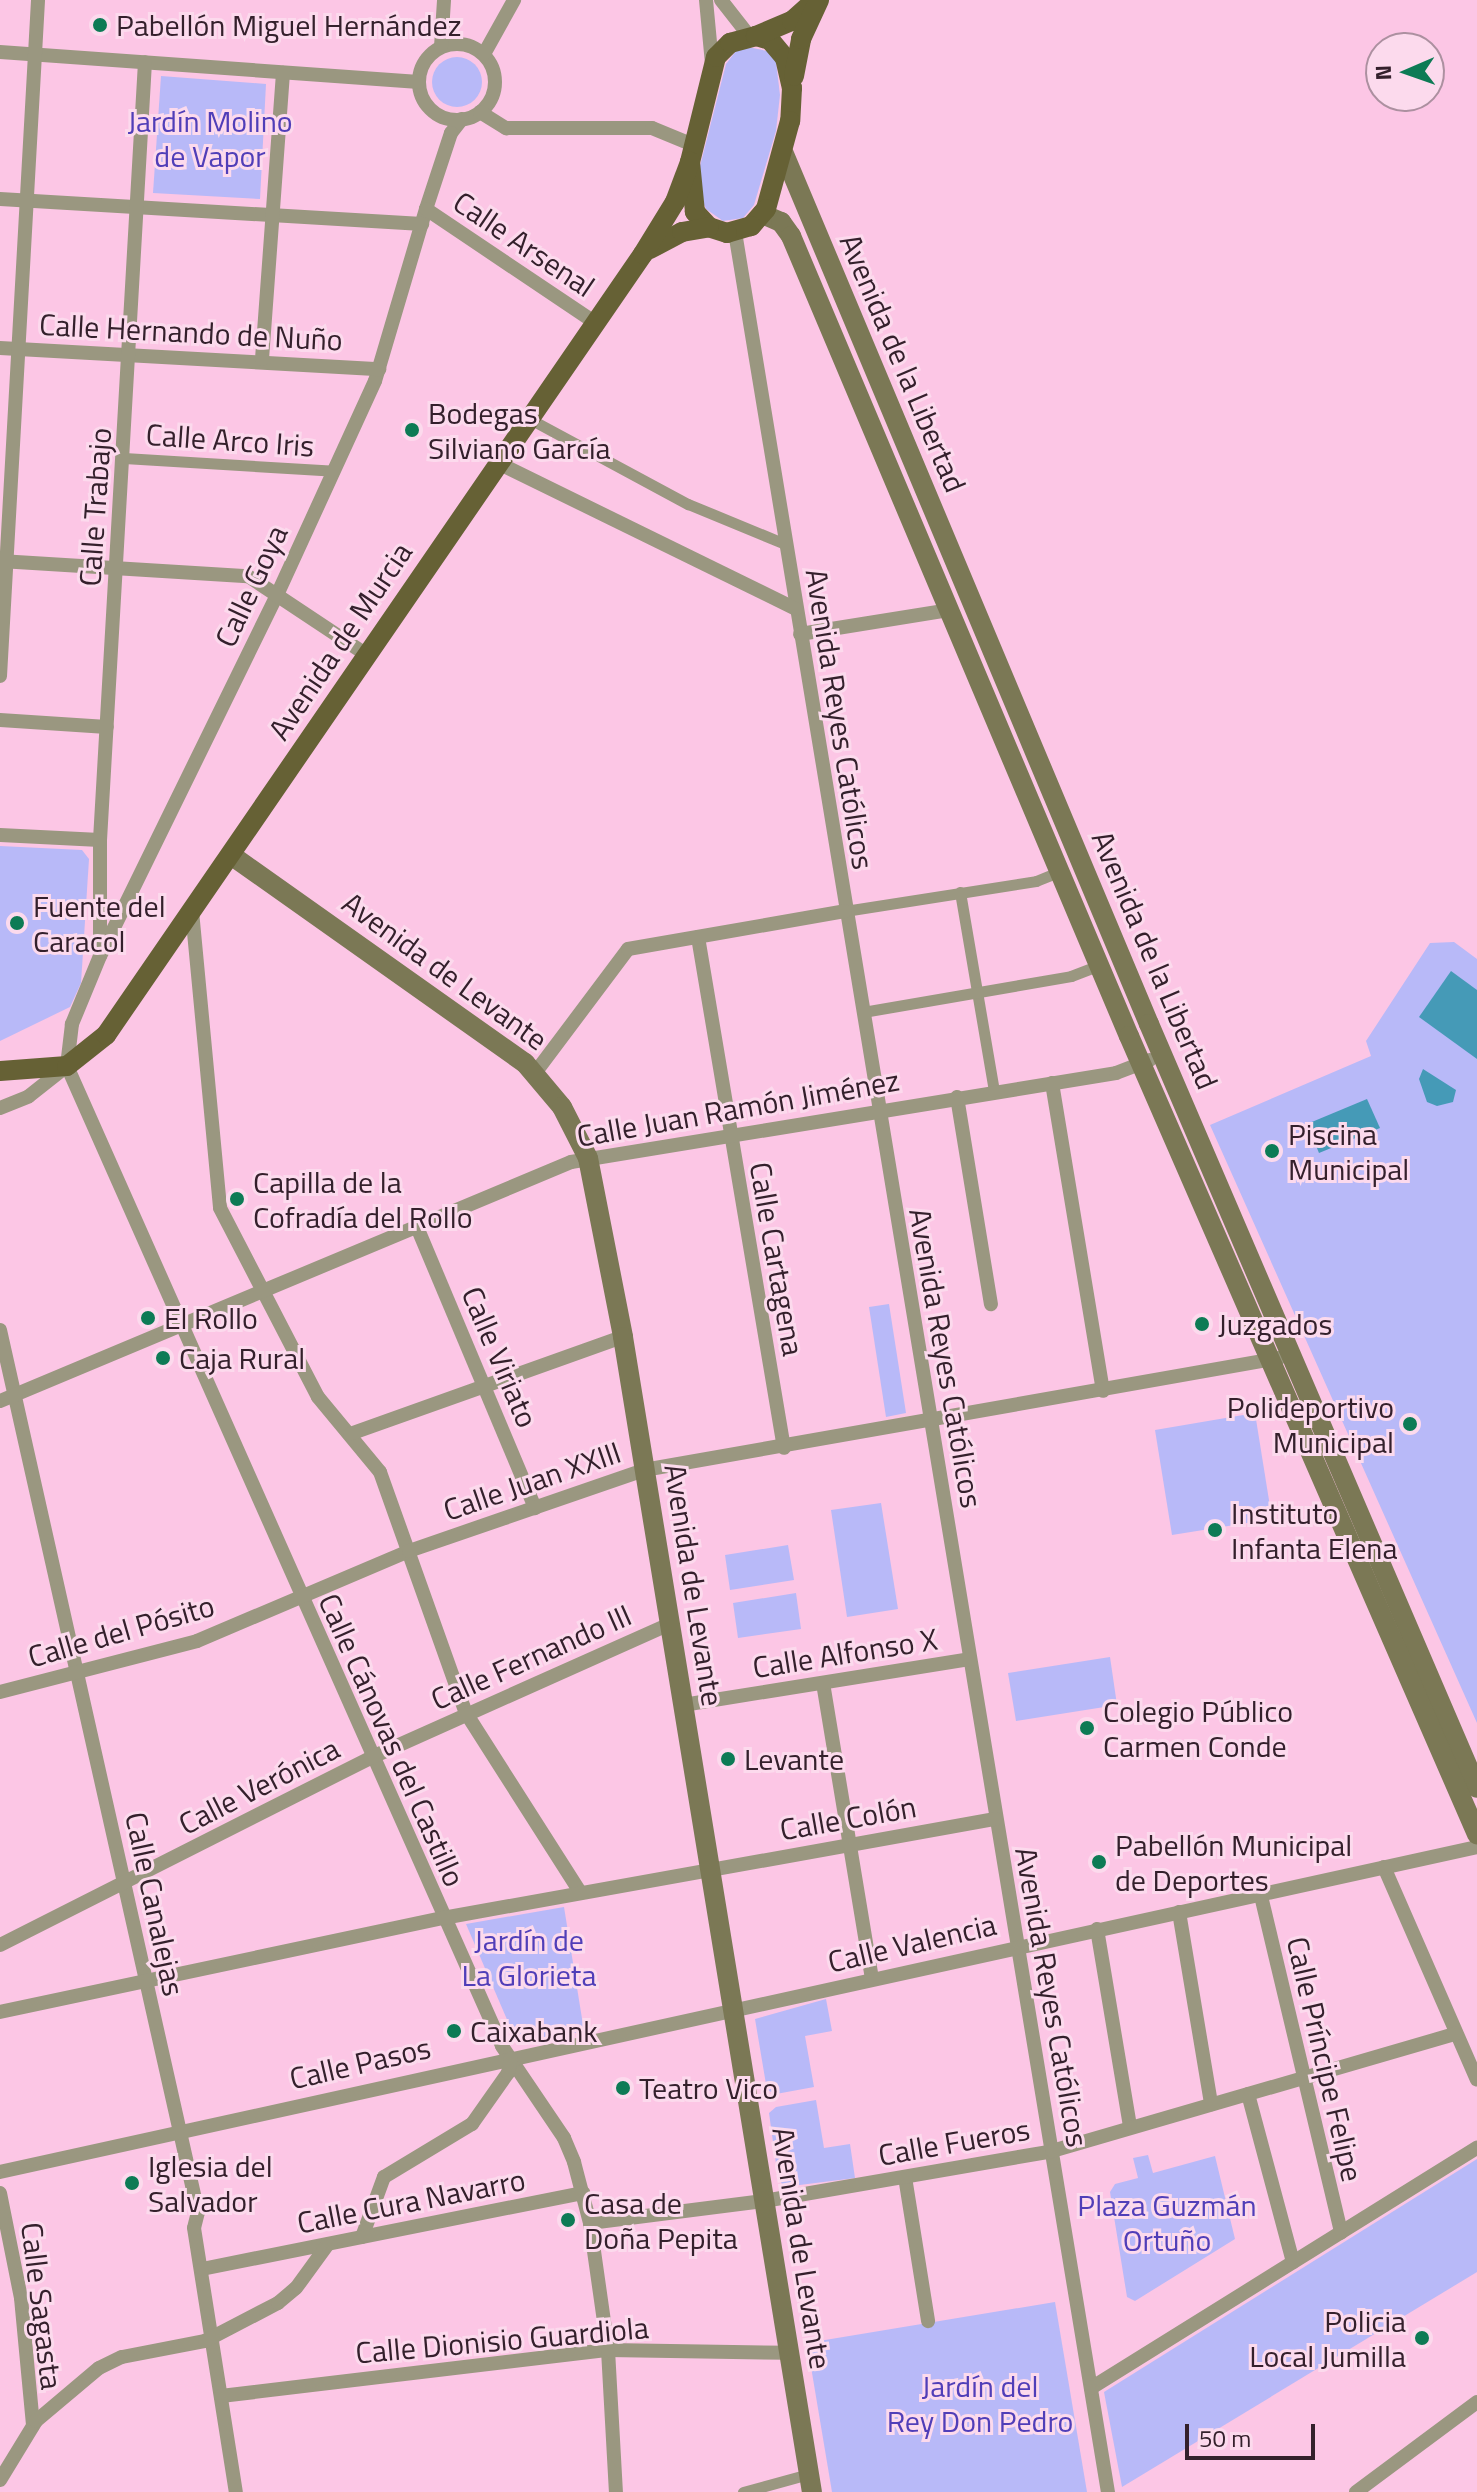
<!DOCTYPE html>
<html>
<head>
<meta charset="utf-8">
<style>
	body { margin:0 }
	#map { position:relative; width:1477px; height:2492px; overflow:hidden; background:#fcc6e5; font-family:"Titillium Web",sans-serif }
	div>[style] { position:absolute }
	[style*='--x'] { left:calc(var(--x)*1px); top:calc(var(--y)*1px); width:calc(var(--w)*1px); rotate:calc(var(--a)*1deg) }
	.green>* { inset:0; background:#b8b9f8 }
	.round { border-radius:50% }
	.water>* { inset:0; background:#459ab7 }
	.pedestrian>* { height:11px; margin:-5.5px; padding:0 5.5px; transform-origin:5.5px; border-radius:5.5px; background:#9a9780 }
	.minor>* { height:14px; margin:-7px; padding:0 7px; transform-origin:7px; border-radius:7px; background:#9a9780 }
	.minor>.ring { margin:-7px; padding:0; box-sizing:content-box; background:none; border:14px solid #9a9780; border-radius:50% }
	.secondary>* { height:20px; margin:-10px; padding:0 10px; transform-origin:10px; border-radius:10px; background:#7b7855 }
	.primary>* { height:20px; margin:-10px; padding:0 10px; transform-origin:10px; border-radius:10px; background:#666135 }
	.dots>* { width:22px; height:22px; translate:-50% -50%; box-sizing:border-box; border:4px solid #fcdaed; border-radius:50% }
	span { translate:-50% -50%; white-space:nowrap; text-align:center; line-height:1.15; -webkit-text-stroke:6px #fcdaed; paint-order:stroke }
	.poi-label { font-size:30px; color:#34202c }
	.left { translate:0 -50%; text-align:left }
	.right { translate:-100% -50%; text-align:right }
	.park-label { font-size:30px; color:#503eb8 }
	.street-label { font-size:30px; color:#34202c }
	.north { position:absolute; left:1365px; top:32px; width:80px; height:80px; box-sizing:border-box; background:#fcdaed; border:2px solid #ac90a0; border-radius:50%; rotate:268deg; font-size:22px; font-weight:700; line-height:32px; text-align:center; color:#34202c }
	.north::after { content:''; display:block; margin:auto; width:28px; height:36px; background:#0d7b55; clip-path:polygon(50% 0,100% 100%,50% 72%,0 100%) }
	.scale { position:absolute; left:1185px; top:2424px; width:130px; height:36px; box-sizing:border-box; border:4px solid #34202c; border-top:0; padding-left:10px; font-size:24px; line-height:28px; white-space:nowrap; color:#34202c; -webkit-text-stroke:6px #fcdaed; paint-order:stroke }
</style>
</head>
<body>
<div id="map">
	<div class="green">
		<i style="clip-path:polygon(748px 47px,767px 51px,776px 62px,780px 95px,776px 131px,754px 205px,743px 218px,723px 221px,706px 209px,701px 197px,700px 166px,726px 64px,736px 51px)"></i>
		<i class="round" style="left:432px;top:57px;width:50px;height:50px"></i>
		<i style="clip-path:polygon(161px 76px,266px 84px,260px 199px,153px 193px)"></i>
		<i style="clip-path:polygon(0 846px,82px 850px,89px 859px,81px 983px,70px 1007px,0 1041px)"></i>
		<i style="clip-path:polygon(1454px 942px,1477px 959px,1477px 1723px,1210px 1125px,1371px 1056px,1366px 1041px,1430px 943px)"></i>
		<i style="clip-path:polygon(889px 1304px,906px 1413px,886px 1417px,869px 1307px)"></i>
		<i style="clip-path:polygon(1255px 1413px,1272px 1519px,1172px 1535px,1155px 1430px)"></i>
		<i style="clip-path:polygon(881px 1503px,898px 1609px,847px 1617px,831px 1510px)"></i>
		<i style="clip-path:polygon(788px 1545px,794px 1580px,730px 1590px,725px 1555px)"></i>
		<i style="clip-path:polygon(796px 1593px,801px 1629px,738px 1638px,733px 1603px)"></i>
		<i style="clip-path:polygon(1110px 1657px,1117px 1705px,1016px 1721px,1008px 1673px)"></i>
		<i style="clip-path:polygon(564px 1907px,584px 2031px,518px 2045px,466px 1924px)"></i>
		<i style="clip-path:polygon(826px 1999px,832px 2031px,805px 2036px,814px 2087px,776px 2094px,767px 2090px,755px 2019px)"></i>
		<i style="clip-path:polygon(816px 2100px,824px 2148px,850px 2144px,855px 2178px,784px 2187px,778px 2178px,769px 2113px,776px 2107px)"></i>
		<i style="clip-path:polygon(1148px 2155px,1153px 2173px,1215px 2156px,1235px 2239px,1135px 2301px,1127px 2297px,1110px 2192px,1115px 2184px,1138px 2178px,1133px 2158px)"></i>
		<i style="clip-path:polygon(1477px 2159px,1477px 2272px,1122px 2487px,1104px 2392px)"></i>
		<i style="clip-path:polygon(1055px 2302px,1087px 2492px,832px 2492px,807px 2343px)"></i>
	</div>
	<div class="water">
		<i style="clip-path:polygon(1451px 971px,1477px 990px,1477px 1059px,1419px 1017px)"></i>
		<i style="clip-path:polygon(1423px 1069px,1456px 1090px,1453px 1102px,1437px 1106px,1427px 1102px,1419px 1079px)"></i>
		<i style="clip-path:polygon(1367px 1099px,1380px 1128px,1319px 1153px,1307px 1124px)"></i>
	</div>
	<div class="pedestrian">
		<i style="--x:528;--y:418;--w:182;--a:28.3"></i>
		<i style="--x:688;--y:504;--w:105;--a:22.4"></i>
		<i style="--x:124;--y:458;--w:210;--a:3.5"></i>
		<i style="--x:960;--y:892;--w:202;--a:80.3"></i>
		<i style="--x:845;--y:911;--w:193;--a:-8.9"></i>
		<i style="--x:1036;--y:881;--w:27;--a:-22"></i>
		<i style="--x:863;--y:1012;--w:211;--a:-9.8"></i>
		<i style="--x:1071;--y:976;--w:30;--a:-21"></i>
		<i style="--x:743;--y:2492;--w:68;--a:-15.3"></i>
	</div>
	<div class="minor">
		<i style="--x:706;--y:0;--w:63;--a:84.6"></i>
		<i style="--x:721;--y:0;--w:47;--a:51.9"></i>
		<i class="ring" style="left:419px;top:44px;width:62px;height:62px"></i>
		<i style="--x:441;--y:47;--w:47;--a:-86.3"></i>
		<i style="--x:0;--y:52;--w:420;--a:4.1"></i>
		<i style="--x:484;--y:54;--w:62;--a:-60.9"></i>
		<i style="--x:480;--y:112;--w:31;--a:32"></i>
		<i style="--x:506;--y:128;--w:146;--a:0"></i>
		<i style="--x:652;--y:128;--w:44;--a:22.5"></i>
		<i style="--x:462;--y:119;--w:18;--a:128"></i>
		<i style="--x:451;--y:133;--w:80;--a:108.2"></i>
		<i style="--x:426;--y:209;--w:179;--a:106.5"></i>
		<i style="--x:375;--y:381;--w:235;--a:114.6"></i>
		<i style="--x:277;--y:595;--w:402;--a:116.1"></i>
		<i style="--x:100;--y:956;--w:74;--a:112.4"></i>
		<i style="--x:72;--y:1024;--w:42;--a:96.8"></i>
		<i style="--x:67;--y:1066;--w:1072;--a:66.06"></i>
		<i style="--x:502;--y:2046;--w:111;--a:56"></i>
		<i style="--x:564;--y:2138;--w:26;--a:67"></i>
		<i style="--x:574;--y:2162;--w:63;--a:75.3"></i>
		<i style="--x:590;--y:2223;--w:128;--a:81.9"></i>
		<i style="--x:608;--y:2350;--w:142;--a:86.8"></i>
		<i style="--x:0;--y:199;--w:423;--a:3.4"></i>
		<i style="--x:426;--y:209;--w:202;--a:33.9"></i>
		<i style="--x:735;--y:232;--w:2291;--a:80.63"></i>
		<i style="--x:0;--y:348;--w:380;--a:3.2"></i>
		<i style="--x:262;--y:359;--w:287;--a:-85.8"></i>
		<i style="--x:496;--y:462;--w:334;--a:26.1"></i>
		<i style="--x:0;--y:561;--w:248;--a:3.5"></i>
		<i style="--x:248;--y:576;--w:143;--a:33.6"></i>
		<i style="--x:800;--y:634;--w:152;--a:-9.1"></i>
		<i style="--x:0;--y:676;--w:677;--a:-86.78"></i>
		<i style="--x:0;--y:720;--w:107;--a:3.7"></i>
		<i style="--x:0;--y:835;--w:100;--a:2.9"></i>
		<i style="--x:192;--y:911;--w:298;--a:84.6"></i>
		<i style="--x:220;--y:1208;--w:213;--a:62.6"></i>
		<i style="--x:318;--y:1397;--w:97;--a:50.4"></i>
		<i style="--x:380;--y:1472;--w:256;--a:70.4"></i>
		<i style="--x:466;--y:1713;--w:212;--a:57.5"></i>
		<i style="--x:698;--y:937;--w:518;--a:80.45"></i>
		<i style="--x:100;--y:951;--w:111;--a:-90"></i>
		<i style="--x:100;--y:840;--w:779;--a:-86.69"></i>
		<i style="--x:535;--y:1073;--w:155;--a:-53.1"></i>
		<i style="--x:628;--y:949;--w:220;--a:-9.9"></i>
		<i style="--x:1052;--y:1083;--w:312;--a:80.6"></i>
		<i style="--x:957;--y:1097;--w:210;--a:80.7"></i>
		<i style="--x:0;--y:1108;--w:31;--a:-22"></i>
		<i style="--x:29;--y:1096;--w:48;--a:-38.3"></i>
		<i style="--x:417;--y:1227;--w:305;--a:67.2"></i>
		<i style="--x:0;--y:1330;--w:904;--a:77.35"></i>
		<i style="--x:198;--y:2212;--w:16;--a:104"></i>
		<i style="--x:194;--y:2228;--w:267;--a:81"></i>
		<i style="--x:0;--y:1401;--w:619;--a:-22.71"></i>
		<i style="--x:571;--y:1162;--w:552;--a:-9.27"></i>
		<i style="--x:1116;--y:1073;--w:36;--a:-21"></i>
		<i style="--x:350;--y:1434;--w:290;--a:-19.6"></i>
		<i style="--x:823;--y:1683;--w:300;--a:80.6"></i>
		<i style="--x:0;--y:1692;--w:203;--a:-14.5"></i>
		<i style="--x:197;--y:1641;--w:230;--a:-23"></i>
		<i style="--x:409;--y:1551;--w:249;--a:-19"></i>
		<i style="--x:644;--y:1470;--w:645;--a:-10"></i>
		<i style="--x:683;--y:1705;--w:290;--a:-9.1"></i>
		<i style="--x:1384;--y:1867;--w:232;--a:66.4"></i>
		<i style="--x:1261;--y:1896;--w:346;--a:76.6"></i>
		<i style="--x:1179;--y:1912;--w:195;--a:80.5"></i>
		<i style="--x:1097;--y:1929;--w:201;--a:80.5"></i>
		<i style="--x:0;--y:1945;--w:415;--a:-26.8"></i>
		<i style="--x:370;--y:1758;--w:328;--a:-24.1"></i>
		<i style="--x:0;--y:2012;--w:453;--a:-12"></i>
		<i style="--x:443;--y:1918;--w:561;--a:-10.17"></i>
		<i style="--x:1248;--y:2094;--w:174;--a:75"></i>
		<i style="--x:0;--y:2172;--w:1512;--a:-12.41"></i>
		<i style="--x:905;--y:2177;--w:146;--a:80.9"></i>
		<i style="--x:0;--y:2193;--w:107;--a:78.7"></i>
		<i style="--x:21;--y:2298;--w:128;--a:84.6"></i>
		<i style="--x:590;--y:2223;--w:175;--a:-7.2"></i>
		<i style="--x:764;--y:2201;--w:292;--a:-9.8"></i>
		<i style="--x:1052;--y:2151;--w:421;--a:-16.2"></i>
		<i style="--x:362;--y:2237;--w:64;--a:-69.9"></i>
		<i style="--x:384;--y:2177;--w:103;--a:-31.1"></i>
		<i style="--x:472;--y:2124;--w:62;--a:-54.8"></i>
		<i style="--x:508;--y:2073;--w:15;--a:-79"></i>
		<i style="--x:202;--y:2269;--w:389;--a:-11.3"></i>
		<i style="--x:1091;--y:2388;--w:455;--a:-31.9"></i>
		<i style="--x:221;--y:2396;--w:390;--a:-6.8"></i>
		<i style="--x:608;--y:2350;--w:181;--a:0.9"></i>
		<i style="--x:0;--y:2480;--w:69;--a:-58.6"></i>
		<i style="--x:36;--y:2421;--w:82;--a:-40.1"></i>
		<i style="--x:99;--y:2368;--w:25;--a:-26"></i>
		<i style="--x:122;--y:2357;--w:85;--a:-10.9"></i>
		<i style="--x:205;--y:2341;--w:82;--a:-27.5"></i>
		<i style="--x:278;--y:2303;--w:23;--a:-40"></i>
		<i style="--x:296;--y:2288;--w:54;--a:-54"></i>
		<i style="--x:1356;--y:2492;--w:151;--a:-36.6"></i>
	</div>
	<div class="secondary">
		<i style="--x:784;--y:154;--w:943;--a:67.24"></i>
		<i style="--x:1149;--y:1024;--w:831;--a:66.77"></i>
		<i style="--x:762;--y:214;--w:21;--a:23"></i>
		<i style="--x:781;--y:222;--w:17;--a:54"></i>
		<i style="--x:791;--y:236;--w:868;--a:67.1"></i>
		<i style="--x:1129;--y:1036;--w:871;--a:66.44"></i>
		<i style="--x:231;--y:855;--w:360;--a:35.3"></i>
		<i style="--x:525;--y:1063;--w:57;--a:49.9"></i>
		<i style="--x:562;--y:1107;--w:57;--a:63"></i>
		<i style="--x:588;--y:1158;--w:182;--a:78.9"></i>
		<i style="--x:623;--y:1337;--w:1170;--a:80.71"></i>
	</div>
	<div class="primary">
		<i style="--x:756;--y:36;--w:15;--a:16"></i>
		<i style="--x:770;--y:40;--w:23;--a:50"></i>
		<i style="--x:785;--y:58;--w:31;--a:77"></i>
		<i style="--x:792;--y:88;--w:33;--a:93"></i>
		<i style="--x:790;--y:121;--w:91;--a:105.3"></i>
		<i style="--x:766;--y:209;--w:23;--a:131"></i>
		<i style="--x:751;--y:226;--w:25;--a:164"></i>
		<i style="--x:727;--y:233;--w:19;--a:-162"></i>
		<i style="--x:709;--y:227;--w:21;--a:-133"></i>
		<i style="--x:695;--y:212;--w:50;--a:-95.7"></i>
		<i style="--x:690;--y:162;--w:108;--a:-76.1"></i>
		<i style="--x:716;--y:57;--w:20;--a:-45"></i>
		<i style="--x:730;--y:43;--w:27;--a:-15"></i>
		<i style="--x:756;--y:36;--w:39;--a:-23"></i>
		<i style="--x:792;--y:21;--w:31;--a:-42"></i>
		<i style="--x:794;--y:76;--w:38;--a:-79"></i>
		<i style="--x:801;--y:39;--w:43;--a:-65.2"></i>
		<i style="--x:650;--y:249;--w:36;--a:-28"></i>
		<i style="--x:682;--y:232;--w:27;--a:-10"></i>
		<i style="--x:0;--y:1071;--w:67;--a:-4.3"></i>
		<i style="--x:67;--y:1066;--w:50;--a:-38.5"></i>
		<i style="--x:106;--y:1035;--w:948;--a:-55.49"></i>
		<i style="--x:643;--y:254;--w:61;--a:-58.4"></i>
		<i style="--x:675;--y:202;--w:43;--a:-69.4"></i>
	</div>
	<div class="dots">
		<i style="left:100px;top:25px;background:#0d7b55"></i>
		<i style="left:412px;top:430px;background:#0d7b55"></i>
		<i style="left:17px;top:923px;background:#0d7b55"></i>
		<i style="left:1272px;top:1151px;background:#0d7b55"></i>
		<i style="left:237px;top:1199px;background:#0d7b55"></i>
		<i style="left:148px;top:1318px;background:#0d7b55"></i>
		<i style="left:1202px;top:1324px;background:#0d7b55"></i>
		<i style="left:163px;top:1358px;background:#0d7b55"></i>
		<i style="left:1410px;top:1424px;background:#0d7b55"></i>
		<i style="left:1215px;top:1530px;background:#0d7b55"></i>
		<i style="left:1087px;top:1728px;background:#0d7b55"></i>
		<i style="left:728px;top:1759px;background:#0d7b55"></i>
		<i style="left:1099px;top:1862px;background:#0d7b55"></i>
		<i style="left:454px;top:2031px;background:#0d7b55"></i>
		<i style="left:623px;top:2088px;background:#0d7b55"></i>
		<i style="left:132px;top:2183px;background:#0d7b55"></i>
		<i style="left:568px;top:2220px;background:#0d7b55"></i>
		<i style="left:1422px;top:2338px;background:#0d7b55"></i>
	</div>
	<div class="poi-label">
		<span class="left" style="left:116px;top:25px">Pabellón Miguel Hernández</span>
		<span class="left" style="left:428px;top:430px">Bodegas<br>Silviano García</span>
		<span class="left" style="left:33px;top:923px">Fuente del<br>Caracol</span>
		<span class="left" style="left:1288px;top:1151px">Piscina<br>Municipal</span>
		<span class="left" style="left:253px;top:1199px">Capilla de la<br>Cofradía del Rollo</span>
		<span class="left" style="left:164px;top:1318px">El Rollo</span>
		<span class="left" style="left:1218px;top:1324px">Juzgados</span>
		<span class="left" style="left:179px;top:1358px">Caja Rural</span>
		<span class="right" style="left:1394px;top:1424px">Polideportivo<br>Municipal</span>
		<span class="left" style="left:1231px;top:1530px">Instituto<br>Infanta Elena</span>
		<span class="left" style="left:1103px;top:1728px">Colegio Público<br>Carmen Conde</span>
		<span class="left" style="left:744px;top:1759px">Levante</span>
		<span class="left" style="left:1115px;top:1862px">Pabellón Municipal<br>de Deportes</span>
		<span class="left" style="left:470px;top:2031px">Caixabank</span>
		<span class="left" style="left:639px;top:2088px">Teatro Vico</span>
		<span class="left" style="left:148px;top:2183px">Iglesia del<br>Salvador</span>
		<span class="left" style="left:584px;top:2220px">Casa de<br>Doña Pepita</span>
		<span class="right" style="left:1406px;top:2338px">Policia<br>Local Jumilla</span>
	</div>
	<div class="park-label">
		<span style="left:210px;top:138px">Jardín Molino<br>de Vapor</span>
		<span style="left:529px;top:1957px">Jardín de<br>La Glorieta</span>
		<span style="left:1167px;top:2222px">Plaza Guzmán<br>Ortuño</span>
		<span style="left:980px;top:2403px">Jardín del<br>Rey Don Pedro</span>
	</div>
	<div class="street-label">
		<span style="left:524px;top:244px;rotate:34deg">Calle Arsenal</span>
		<span style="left:191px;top:332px;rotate:3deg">Calle Hernando de Nuño</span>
		<span style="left:903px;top:363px;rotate:67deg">Avenida de la Libertad</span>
		<span style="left:230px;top:440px;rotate:4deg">Calle Arco Iris</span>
		<span style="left:95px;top:507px;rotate:-86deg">Calle Trabajo</span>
		<span style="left:251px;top:586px;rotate:-65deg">Calle Goya</span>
		<span style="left:340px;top:641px;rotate:-56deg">Avenida de Murcia</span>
		<span style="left:840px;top:719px;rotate:81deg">Avenida Reyes Católicos</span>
		<span style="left:1155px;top:960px;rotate:67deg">Avenida de la Libertad</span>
		<span style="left:445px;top:971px;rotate:36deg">Avenida de Levante</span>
		<span style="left:738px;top:1108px;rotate:-10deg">Calle Juan Ramón Jiménez</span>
		<span style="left:777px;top:1259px;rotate:80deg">Calle Cartagena</span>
		<span style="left:500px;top:1357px;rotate:67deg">Calle Viriato</span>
		<span style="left:946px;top:1358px;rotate:80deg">Avenida Reyes Católicos</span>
		<span style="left:532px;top:1481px;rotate:-19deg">Calle Juan XXIII</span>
		<span style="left:694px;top:1585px;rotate:81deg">Avenida de Levante</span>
		<span style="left:121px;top:1631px;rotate:-16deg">Calle del Pósito</span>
		<span style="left:845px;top:1653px;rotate:-9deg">Calle Alfonso X</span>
		<span style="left:531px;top:1657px;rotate:-24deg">Calle Fernando III</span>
		<span style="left:392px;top:1740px;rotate:66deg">Calle Cánovas del Castillo</span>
		<span style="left:259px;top:1786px;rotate:-27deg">Calle Verónica</span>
		<span style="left:848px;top:1818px;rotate:-10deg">Calle Colón</span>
		<span style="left:155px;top:1904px;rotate:78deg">Calle Canalejas</span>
		<span style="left:912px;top:1943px;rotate:-13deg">Calle Valencia</span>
		<span style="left:1052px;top:1997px;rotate:80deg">Avenida Reyes Católicos</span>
		<span style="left:1325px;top:2059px;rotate:77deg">Calle Príncipe Felipe</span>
		<span style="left:360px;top:2063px;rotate:-13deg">Calle Pasos</span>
		<span style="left:954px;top:2142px;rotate:-10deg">Calle Fueros</span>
		<span style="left:411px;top:2201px;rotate:-11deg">Calle Cura Navarro</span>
		<span style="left:802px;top:2248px;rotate:81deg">Avenida de Levante</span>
		<span style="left:42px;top:2306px;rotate:83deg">Calle Sagasta</span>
		<span style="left:502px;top:2340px;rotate:-5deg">Calle Dionisio Guardiola</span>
	</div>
	<div class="north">N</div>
	<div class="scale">50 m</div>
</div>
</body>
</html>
